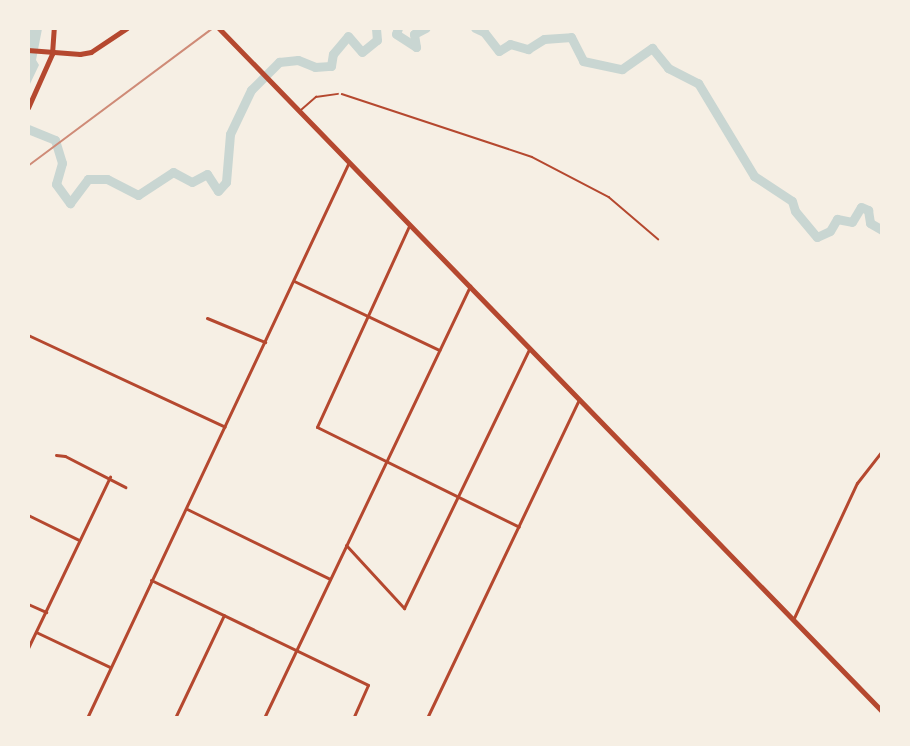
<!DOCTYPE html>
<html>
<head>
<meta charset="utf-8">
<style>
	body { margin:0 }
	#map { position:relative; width:910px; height:746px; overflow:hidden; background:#f6efe4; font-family:Quicksand,sans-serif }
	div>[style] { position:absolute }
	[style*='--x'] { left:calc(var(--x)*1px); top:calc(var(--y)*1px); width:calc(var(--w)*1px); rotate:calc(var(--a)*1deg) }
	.water>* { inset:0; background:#c9d6d2 }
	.river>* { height:9px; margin:-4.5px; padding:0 4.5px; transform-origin:4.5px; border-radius:4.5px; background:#c9d6d2 }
	.path>* { height:1.5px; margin:-0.75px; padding:0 0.75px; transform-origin:0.75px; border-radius:0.75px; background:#b5482f }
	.service>* { height:1.5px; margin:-0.75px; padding:0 0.75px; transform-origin:0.75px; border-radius:0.75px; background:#b5482f }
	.minor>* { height:3px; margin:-1.5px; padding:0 1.5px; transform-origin:1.5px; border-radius:1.5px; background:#b5482f }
	.tertiary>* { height:3px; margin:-1.5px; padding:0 1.5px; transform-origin:1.5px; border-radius:1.5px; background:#b5482f }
	.primary>* { height:4.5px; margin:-2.25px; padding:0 2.25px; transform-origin:2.25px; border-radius:2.25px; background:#b5482f }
	.trunk>* { height:4.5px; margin:-2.25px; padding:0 2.25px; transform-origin:2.25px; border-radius:2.25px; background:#b5482f }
	.rail>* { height:1.5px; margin:-0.75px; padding:0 0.75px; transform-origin:0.75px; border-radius:0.75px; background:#cf8b77 }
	span { translate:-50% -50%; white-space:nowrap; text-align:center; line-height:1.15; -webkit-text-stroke:4.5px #f6efe4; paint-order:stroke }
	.frame { position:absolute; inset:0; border:30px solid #f6efe4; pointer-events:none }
</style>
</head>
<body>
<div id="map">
	<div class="water">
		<i style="clip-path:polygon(29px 29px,42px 29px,36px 60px,39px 65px,29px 86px)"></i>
	</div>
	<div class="river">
		<i style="--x:398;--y:28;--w:6;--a:108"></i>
		<i style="--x:396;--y:34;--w:24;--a:33"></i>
		<i style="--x:416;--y:47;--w:13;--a:-99"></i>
		<i style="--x:414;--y:34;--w:13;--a:-27"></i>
		<i style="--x:475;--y:28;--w:10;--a:24"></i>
		<i style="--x:484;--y:32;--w:24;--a:52"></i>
		<i style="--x:499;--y:51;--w:13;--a:-32"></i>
		<i style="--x:510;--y:44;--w:19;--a:16"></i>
		<i style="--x:528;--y:49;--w:19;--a:-32"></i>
		<i style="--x:544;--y:39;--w:27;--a:-4"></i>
		<i style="--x:571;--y:37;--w:27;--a:63"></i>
		<i style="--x:583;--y:61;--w:40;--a:12"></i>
		<i style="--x:622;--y:69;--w:37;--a:-35"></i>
		<i style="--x:652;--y:48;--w:26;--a:51"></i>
		<i style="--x:668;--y:68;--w:34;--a:27"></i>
		<i style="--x:698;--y:83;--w:109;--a:58.9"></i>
		<i style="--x:754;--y:176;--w:45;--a:33.3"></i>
		<i style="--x:792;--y:201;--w:10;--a:73"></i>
		<i style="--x:795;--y:211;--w:34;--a:50"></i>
		<i style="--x:817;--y:237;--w:14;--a:-25"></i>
		<i style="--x:830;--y:231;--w:14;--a:-60"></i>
		<i style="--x:837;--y:219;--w:15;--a:11"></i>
		<i style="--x:852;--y:222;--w:17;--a:-59"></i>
		<i style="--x:861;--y:207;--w:8;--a:23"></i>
		<i style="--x:868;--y:210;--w:13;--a:81"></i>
		<i style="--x:870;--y:223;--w:14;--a:30"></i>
		<i style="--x:28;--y:129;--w:29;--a:22"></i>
		<i style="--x:55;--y:140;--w:24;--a:73"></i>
		<i style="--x:62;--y:163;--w:22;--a:106"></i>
		<i style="--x:56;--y:184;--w:24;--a:54"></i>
		<i style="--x:70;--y:203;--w:30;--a:-53"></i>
		<i style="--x:88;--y:179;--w:19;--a:0"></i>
		<i style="--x:107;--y:179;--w:35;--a:27"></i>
		<i style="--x:138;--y:195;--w:42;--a:-33.3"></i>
		<i style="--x:173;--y:172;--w:21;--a:28"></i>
		<i style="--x:192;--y:182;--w:17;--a:-28"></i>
		<i style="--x:207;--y:174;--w:20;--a:57"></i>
		<i style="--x:218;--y:191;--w:12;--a:-48"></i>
		<i style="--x:226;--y:182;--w:48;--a:-85.2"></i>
		<i style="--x:230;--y:134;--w:49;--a:-64.5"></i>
		<i style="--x:251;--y:90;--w:40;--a:-45"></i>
		<i style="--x:279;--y:62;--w:19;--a:-6"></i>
		<i style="--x:298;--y:60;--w:18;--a:22"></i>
		<i style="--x:315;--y:67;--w:16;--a:-4"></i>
		<i style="--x:331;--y:66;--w:12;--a:-81"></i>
		<i style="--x:333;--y:54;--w:23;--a:-50"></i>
		<i style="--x:348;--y:36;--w:21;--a:49"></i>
		<i style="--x:362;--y:52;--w:19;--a:-39"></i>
		<i style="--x:377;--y:40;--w:12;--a:-95"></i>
	</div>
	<div class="path">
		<i style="--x:342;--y:94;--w:200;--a:18.3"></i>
		<i style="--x:532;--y:157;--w:87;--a:27.5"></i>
		<i style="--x:609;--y:197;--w:65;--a:40.6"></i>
	</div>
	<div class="service">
		<i style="--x:301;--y:110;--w:20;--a:-41"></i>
		<i style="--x:316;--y:97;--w:22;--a:-8"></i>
	</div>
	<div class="minor">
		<i style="--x:409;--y:226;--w:221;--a:114.6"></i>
		<i style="--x:317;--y:427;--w:225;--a:26.3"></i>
		<i style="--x:294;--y:281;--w:161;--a:25.4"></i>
		<i style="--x:207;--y:318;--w:63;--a:22.5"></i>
		<i style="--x:28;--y:335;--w:217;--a:25"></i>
		<i style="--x:56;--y:455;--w:9;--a:6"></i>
		<i style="--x:65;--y:456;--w:68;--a:27.3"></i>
		<i style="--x:187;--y:509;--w:159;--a:26.1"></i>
		<i style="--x:28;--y:515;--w:57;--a:26.1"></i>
		<i style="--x:346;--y:545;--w:86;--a:47.4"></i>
		<i style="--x:404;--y:608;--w:288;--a:-64.2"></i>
		<i style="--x:151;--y:580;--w:241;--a:25.8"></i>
		<i style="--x:368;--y:685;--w:36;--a:114"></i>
		<i style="--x:28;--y:604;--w:20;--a:24"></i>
		<i style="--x:36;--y:632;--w:82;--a:25.3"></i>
		<i style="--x:28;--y:648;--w:190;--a:-64.4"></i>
		<i style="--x:87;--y:718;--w:615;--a:-64.77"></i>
		<i style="--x:175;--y:718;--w:114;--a:-64.6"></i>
		<i style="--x:264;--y:718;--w:479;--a:-64.5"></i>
		<i style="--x:427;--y:718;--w:352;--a:-64.5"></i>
	</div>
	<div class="tertiary">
		<i style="--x:793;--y:620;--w:151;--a:-65"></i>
		<i style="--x:857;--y:483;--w:41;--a:-52"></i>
	</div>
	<div class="primary">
		<i style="--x:219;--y:28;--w:952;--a:45.85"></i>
		<i style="--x:28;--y:50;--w:52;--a:4.4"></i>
		<i style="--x:80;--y:54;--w:11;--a:-10"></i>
		<i style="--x:91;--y:52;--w:43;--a:-33.7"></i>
	</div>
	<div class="trunk">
		<i style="--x:28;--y:108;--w:59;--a:-66"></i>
		<i style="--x:52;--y:54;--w:26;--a:-86"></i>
	</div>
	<div class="rail">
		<i style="--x:28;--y:166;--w:231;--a:-36.7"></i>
	</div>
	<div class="frame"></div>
</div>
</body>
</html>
